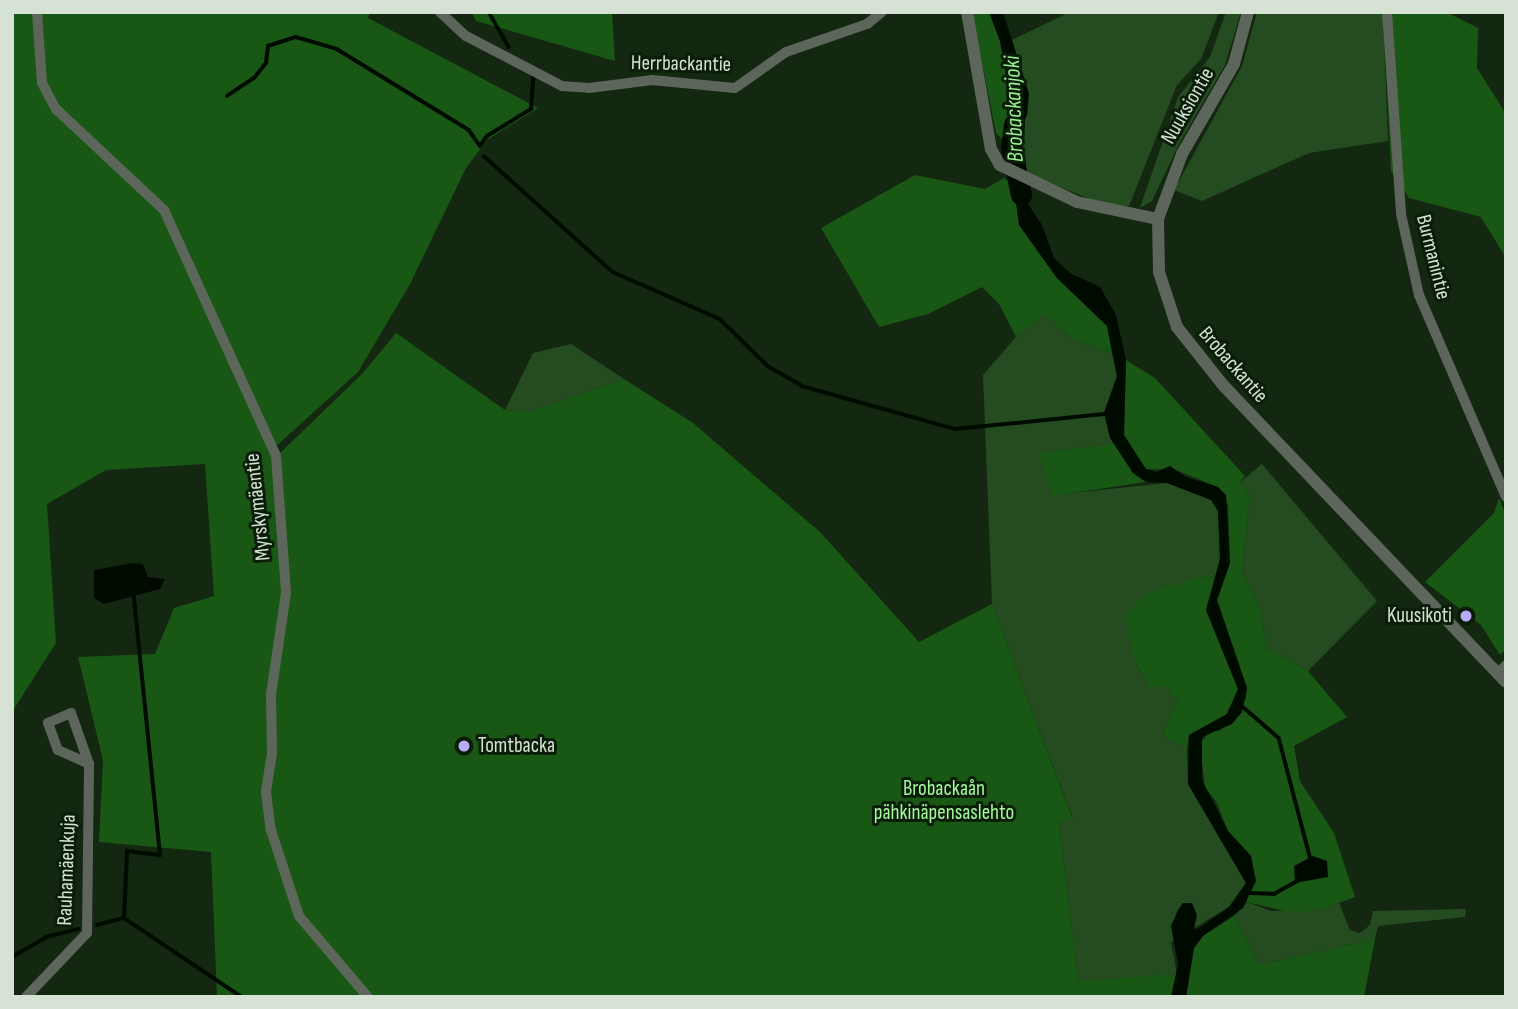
<!DOCTYPE html>
<html>
<head>
<meta charset="utf-8">
<style>
	body { margin:0 }
	#map { position:relative; width:1518px; height:1009px; overflow:hidden; background:#132711; font-family:"Sofia Sans Condensed",sans-serif }
	div>[style] { position:absolute }
	[style*='--x'] { left:calc(var(--x)*1px); top:calc(var(--y)*1px); width:calc(var(--w)*1px); rotate:calc(var(--a)*1deg) }
	.green>* { inset:0; background:#254c21 }
	.forest>* { inset:0; background:#195814 }
	.water>* { inset:0; background:#000b00 }
	.stream>* { height:3.5px; margin:-1.75px; padding:0 1.75px; transform-origin:1.75px; border-radius:1.75px; background:#000b00 }
	.river>* { height:21px; margin:-10.5px; padding:0 10.5px; transform-origin:10.5px; border-radius:10.5px; background:#000b00 }
	.minor>* { height:10px; margin:-5px; padding:0 5px; transform-origin:5px; border-radius:5px; background:#5d665b }
	.tertiary>* { height:12px; margin:-6px; padding:0 6px; transform-origin:6px; border-radius:6px; background:#5d665b }
	.dots>* { width:19px; height:19px; translate:-50% -50%; box-sizing:border-box; border:4px solid #0a1d08; border-radius:50% }
	span { translate:-50% -50%; white-space:nowrap; text-align:center; line-height:1.15; -webkit-text-stroke:6px #0a1d08; paint-order:stroke }
	.street-label { font-size:21px; color:#d5e2d4 }
	.poi-label { font-size:21px; color:#d5e2d4 }
	.right { translate:-100% -50%; text-align:right }
	.left { translate:0 -50%; text-align:left }
	.park-label { font-size:21px; color:#a5f89b }
	.water-label { font-size:23px; color:#9cf093; font-style:italic }
	.frame { position:absolute; inset:0; border:14px solid #d5e2d4; pointer-events:none }
</style>
</head>
<body>
<div id="map">
	<div class="green">
		<i style="clip-path:polygon(1070px 12px,1219px 12px,1201px 59px,1177px 85px,1129px 206px,1100px 203px,1025px 173px,1017px 137px,1029px 94px,1012px 40px)"></i>
		<i style="clip-path:polygon(1226px 12px,1241px 12px,1225px 65px,1179px 144px,1152px 201px,1140px 208px,1178px 97px,1210px 57px)"></i>
		<i style="clip-path:polygon(1257px 12px,1383px 12px,1388px 141px,1309px 153px,1202px 201px,1174px 190px,1242px 66px)"></i>
		<i style="clip-path:polygon(1045px 315px,1074px 340px,1112px 353px,1117px 376px,1104px 413px,1114px 443px,1040px 453px,1052px 495px,1167px 483px,1211px 500px,1218px 511px,1220px 559px,1215px 578px,1202px 576px,1136px 664px,1150px 687px,1167px 687px,1178px 702px,1163px 730px,1164px 737px,1187px 749px,1188px 784px,1246px 883px,1229px 907px,1171px 942px,1177px 974px,1078px 982px,1059px 822px,1073px 819px,992px 604px,983px 375px,1016px 337px)"></i>
		<i style="clip-path:polygon(571px 344px,624px 379px,528px 412px,505px 410px,533px 353px)"></i>
		<i style="clip-path:polygon(1262px 464px,1377px 601px,1308px 671px,1267px 648px,1260px 608px,1242px 572px,1250px 496px,1239px 483px)"></i>
		<i style="clip-path:polygon(1247px 902px,1271px 911px,1323px 909px,1339px 903px,1350px 930px,1360px 933px,1370px 925px,1373px 911px,1466px 909px,1465px 917px,1378px 926px,1375px 939px,1259px 965px,1234px 916px)"></i>
	</div>
	<div class="forest">
		<i style="clip-path:polygon(12px 12px,370px 12px,368px 18px,538px 108px,487px 140px,466px 168px,410px 284px,358px 372px,274px 448px,277px 456px,361px 375px,396px 333px,505px 410px,528px 412px,624px 379px,693px 423px,820px 532px,919px 642px,992px 604px,1073px 820px,1059px 822px,1078px 981px,1177px 974px,1171px 997px,217px 997px,211px 852px,99px 842px,103px 760px,78px 657px,155px 654px,174px 608px,214px 596px,205px 464px,106px 470px,47px 504px,56px 643px,12px 712px)"></i>
		<i style="clip-path:polygon(472px 12px,612px 12px,615px 61px,476px 21px)"></i>
		<i style="clip-path:polygon(972px 12px,989px 12px,1000px 41px,1013px 111px,1006px 143px,996px 133px)"></i>
		<i style="clip-path:polygon(1383px 12px,1446px 12px,1478px 28px,1477px 68px,1506px 114px,1506px 258px,1481px 217px,1409px 198px,1391px 171px)"></i>
		<i style="clip-path:polygon(915px 175px,985px 189px,1004px 178px,1014px 186px,1019px 225px,1057px 278px,1107px 326px,1112px 353px,1074px 340px,1045px 315px,1016px 337px,999px 304px,982px 287px,928px 314px,879px 327px,821px 228px)"></i>
		<i style="clip-path:polygon(1126px 360px,1155px 378px,1245px 476px,1239px 483px,1250px 496px,1242px 572px,1260px 608px,1267px 648px,1308px 671px,1347px 717px,1294px 746px,1300px 781px,1334px 833px,1355px 897px,1323px 909px,1293px 913px,1247px 902px,1251px 856px,1228px 831px,1216px 801px,1205px 788px,1200px 743px,1210px 732px,1221px 730px,1246px 699px,1247px 688px,1217px 600px,1230px 563px,1228px 505px,1218px 487px,1176px 470px,1146px 469px,1138px 461px,1124px 435px)"></i>
		<i style="clip-path:polygon(1114px 443px,1133px 473px,1146px 482px,1052px 496px,1039px 453px)"></i>
		<i style="clip-path:polygon(1499px 498px,1506px 515px,1506px 649px,1500px 655px,1481px 625px,1425px 582px,1494px 513px)"></i>
		<i style="clip-path:polygon(1202px 576px,1215px 578px,1206px 610px,1238px 689px,1227px 714px,1189px 735px,1187px 749px,1164px 737px,1163px 730px,1178px 702px,1167px 687px,1150px 687px,1136px 664px,1125px 617px,1145px 594px)"></i>
		<i style="clip-path:polygon(1234px 916px,1259px 965px,1375px 939px,1364px 997px,1186px 997px,1194px 948px,1203px 936px)"></i>
	</div>
	<div class="water">
		<i style="clip-path:polygon(989px 12px,1003px 12px,1029px 94px,1027px 115px,1017px 137px,1026px 164px,1026px 201px,1042px 225px,1054px 258px,1070px 273px,1100px 287px,1116px 315px,1126px 360px,1124px 435px,1146px 469px,1156px 472px,1170px 466px,1186px 477px,1218px 487px,1226px 495px,1230px 563px,1217px 600px,1247px 688px,1242px 712px,1232px 724px,1202px 737px,1202px 780px,1228px 831px,1251px 856px,1256px 881px,1243px 908px,1203px 936px,1194px 948px,1186px 997px,1171px 997px,1178px 964px,1171px 926px,1178px 910px,1183px 903px,1192px 903px,1197px 915px,1194px 929px,1199px 928px,1229px 907px,1246px 883px,1188px 784px,1189px 735px,1227px 714px,1238px 689px,1206px 610px,1220px 559px,1218px 511px,1211px 500px,1167px 483px,1146px 482px,1133px 473px,1110px 438px,1104px 413px,1117px 376px,1107px 326px,1057px 278px,1019px 225px,1014px 186px,1019px 160px,1006px 143px,1013px 111px,1000px 41px)"></i>
		<i style="clip-path:polygon(133px 563px,143px 564px,148px 577px,165px 579px,160px 589px,104px 604px,94px 598px,94px 570px)"></i>
		<i style="clip-path:polygon(1313px 856px,1327px 861px,1328px 877px,1295px 883px,1294px 866px)"></i>
	</div>
	<div class="stream">
		<i style="--x:489;--y:12;--w:40;--a:60.3"></i>
		<i style="--x:227;--y:96;--w:32;--a:-34"></i>
		<i style="--x:254;--y:78;--w:19;--a:-51"></i>
		<i style="--x:266;--y:63;--w:17;--a:-83"></i>
		<i style="--x:268;--y:46;--w:29;--a:-18"></i>
		<i style="--x:296;--y:37;--w:43;--a:16.3"></i>
		<i style="--x:337;--y:49;--w:155;--a:31.5"></i>
		<i style="--x:469;--y:130;--w:19;--a:55"></i>
		<i style="--x:480;--y:146;--w:12;--a:-55"></i>
		<i style="--x:487;--y:136;--w:52;--a:-31.5"></i>
		<i style="--x:531;--y:109;--w:31;--a:-86"></i>
		<i style="--x:484;--y:156;--w:173;--a:42"></i>
		<i style="--x:613;--y:272;--w:117;--a:23.7"></i>
		<i style="--x:720;--y:319;--w:67;--a:44.4"></i>
		<i style="--x:768;--y:366;--w:39;--a:30"></i>
		<i style="--x:802;--y:386;--w:159;--a:15.7"></i>
		<i style="--x:955;--y:429;--w:152;--a:-5.7"></i>
		<i style="--x:1241;--y:705;--w:50;--a:41"></i>
		<i style="--x:1279;--y:738;--w:126;--a:75.3"></i>
		<i style="--x:1250;--y:893;--w:24;--a:2"></i>
		<i style="--x:1274;--y:894;--w:26;--a:-29"></i>
		<i style="--x:124;--y:918;--w:142;--a:33.8"></i>
		<i style="--x:97;--y:925;--w:28;--a:-15"></i>
		<i style="--x:124;--y:918;--w:67;--a:-87.4"></i>
		<i style="--x:127;--y:851;--w:33;--a:7"></i>
		<i style="--x:160;--y:855;--w:259;--a:-95.8"></i>
		<i style="--x:12;--y:957;--w:39;--a:-30"></i>
		<i style="--x:46;--y:937;--w:33;--a:-14"></i>
	</div>
	<div class="river">
		<i style="--x:1014;--y:124;--w:23;--a:97"></i>
		<i style="--x:1011;--y:147;--w:49;--a:78.2"></i>
	</div>
	<div class="minor">
		<i style="--x:37;--y:12;--w:71;--a:86"></i>
		<i style="--x:42;--y:83;--w:30;--a:62"></i>
		<i style="--x:56;--y:109;--w:148;--a:43.1"></i>
		<i style="--x:164;--y:210;--w:270;--a:65.5"></i>
		<i style="--x:276;--y:456;--w:137;--a:85.8"></i>
		<i style="--x:286;--y:593;--w:102;--a:98.4"></i>
		<i style="--x:271;--y:694;--w:59;--a:89"></i>
		<i style="--x:272;--y:753;--w:39;--a:99"></i>
		<i style="--x:266;--y:792;--w:38;--a:83"></i>
		<i style="--x:271;--y:830;--w:90;--a:72"></i>
		<i style="--x:299;--y:916;--w:106;--a:49.6"></i>
		<i style="--x:440;--y:12;--w:35;--a:43"></i>
		<i style="--x:466;--y:36;--w:108;--a:27.5"></i>
		<i style="--x:562;--y:86;--w:27;--a:4"></i>
		<i style="--x:589;--y:88;--w:64;--a:-7.2"></i>
		<i style="--x:652;--y:80;--w:83;--a:5.5"></i>
		<i style="--x:735;--y:88;--w:62;--a:-35.2"></i>
		<i style="--x:786;--y:52;--w:86;--a:-19.1"></i>
		<i style="--x:867;--y:24;--w:19;--a:-39"></i>
		<i style="--x:1387;--y:12;--w:202;--a:86"></i>
		<i style="--x:1401;--y:214;--w:83;--a:77.5"></i>
		<i style="--x:1419;--y:295;--w:220;--a:66.7"></i>
		<i style="--x:1498;--y:673;--w:11;--a:-45"></i>
		<i style="--x:26;--y:997;--w:88;--a:-46.4"></i>
		<i style="--x:87;--y:933;--w:169;--a:-89.3"></i>
		<i style="--x:89;--y:764;--w:54;--a:-109.4"></i>
		<i style="--x:71;--y:713;--w:25;--a:157"></i>
		<i style="--x:48;--y:723;--w:29;--a:70"></i>
		<i style="--x:58;--y:750;--w:34;--a:24"></i>
	</div>
	<div class="tertiary">
		<i style="--x:967;--y:12;--w:139;--a:80.1"></i>
		<i style="--x:991;--y:149;--w:18;--a:61"></i>
		<i style="--x:1000;--y:165;--w:85;--a:25.7"></i>
		<i style="--x:1077;--y:202;--w:83;--a:11.9"></i>
		<i style="--x:1248;--y:12;--w:54;--a:105.1"></i>
		<i style="--x:1234;--y:64;--w:104;--a:120"></i>
		<i style="--x:1182;--y:154;--w:69;--a:110.3"></i>
		<i style="--x:1158;--y:219;--w:53;--a:88.9"></i>
		<i style="--x:1159;--y:272;--w:58;--a:71.9"></i>
		<i style="--x:1177;--y:327;--w:74;--a:51.6"></i>
		<i style="--x:1223;--y:385;--w:410;--a:46.4"></i>
	</div>
	<div class="dots">
		<i style="left:1466px;top:616px;background:#b9abf7"></i>
		<i style="left:464px;top:746px;background:#b9abf7"></i>
	</div>
	<div class="street-label">
		<span style="left:681px;top:64px;rotate:1deg">Herrbackantie</span>
		<span style="left:1188px;top:106px;rotate:-60deg">Nuuksiontie</span>
		<span style="left:1433px;top:257px;rotate:76deg">Burmanintie</span>
		<span style="left:1233px;top:365px;rotate:49deg">Brobackantie</span>
		<span style="left:258px;top:507px;rotate:-96deg">Myrskymäentie</span>
		<span style="left:67px;top:870px;rotate:-88deg">Rauhamäenkuja</span>
	</div>
	<div class="poi-label">
		<span class="right" style="left:1452px;top:616px">Kuusikoti</span>
		<span class="left" style="left:478px;top:746px">Tomtbacka</span>
	</div>
	<div class="park-label">
		<span style="left:944px;top:801px">Brobackaån<br>pähkinäpensaslehto</span>
	</div>
	<div class="water-label">
		<span style="left:1014px;top:109px;rotate:-92deg">Brobackanjoki</span>
	</div>
	<div class="frame"></div>
</div>
</body>
</html>
